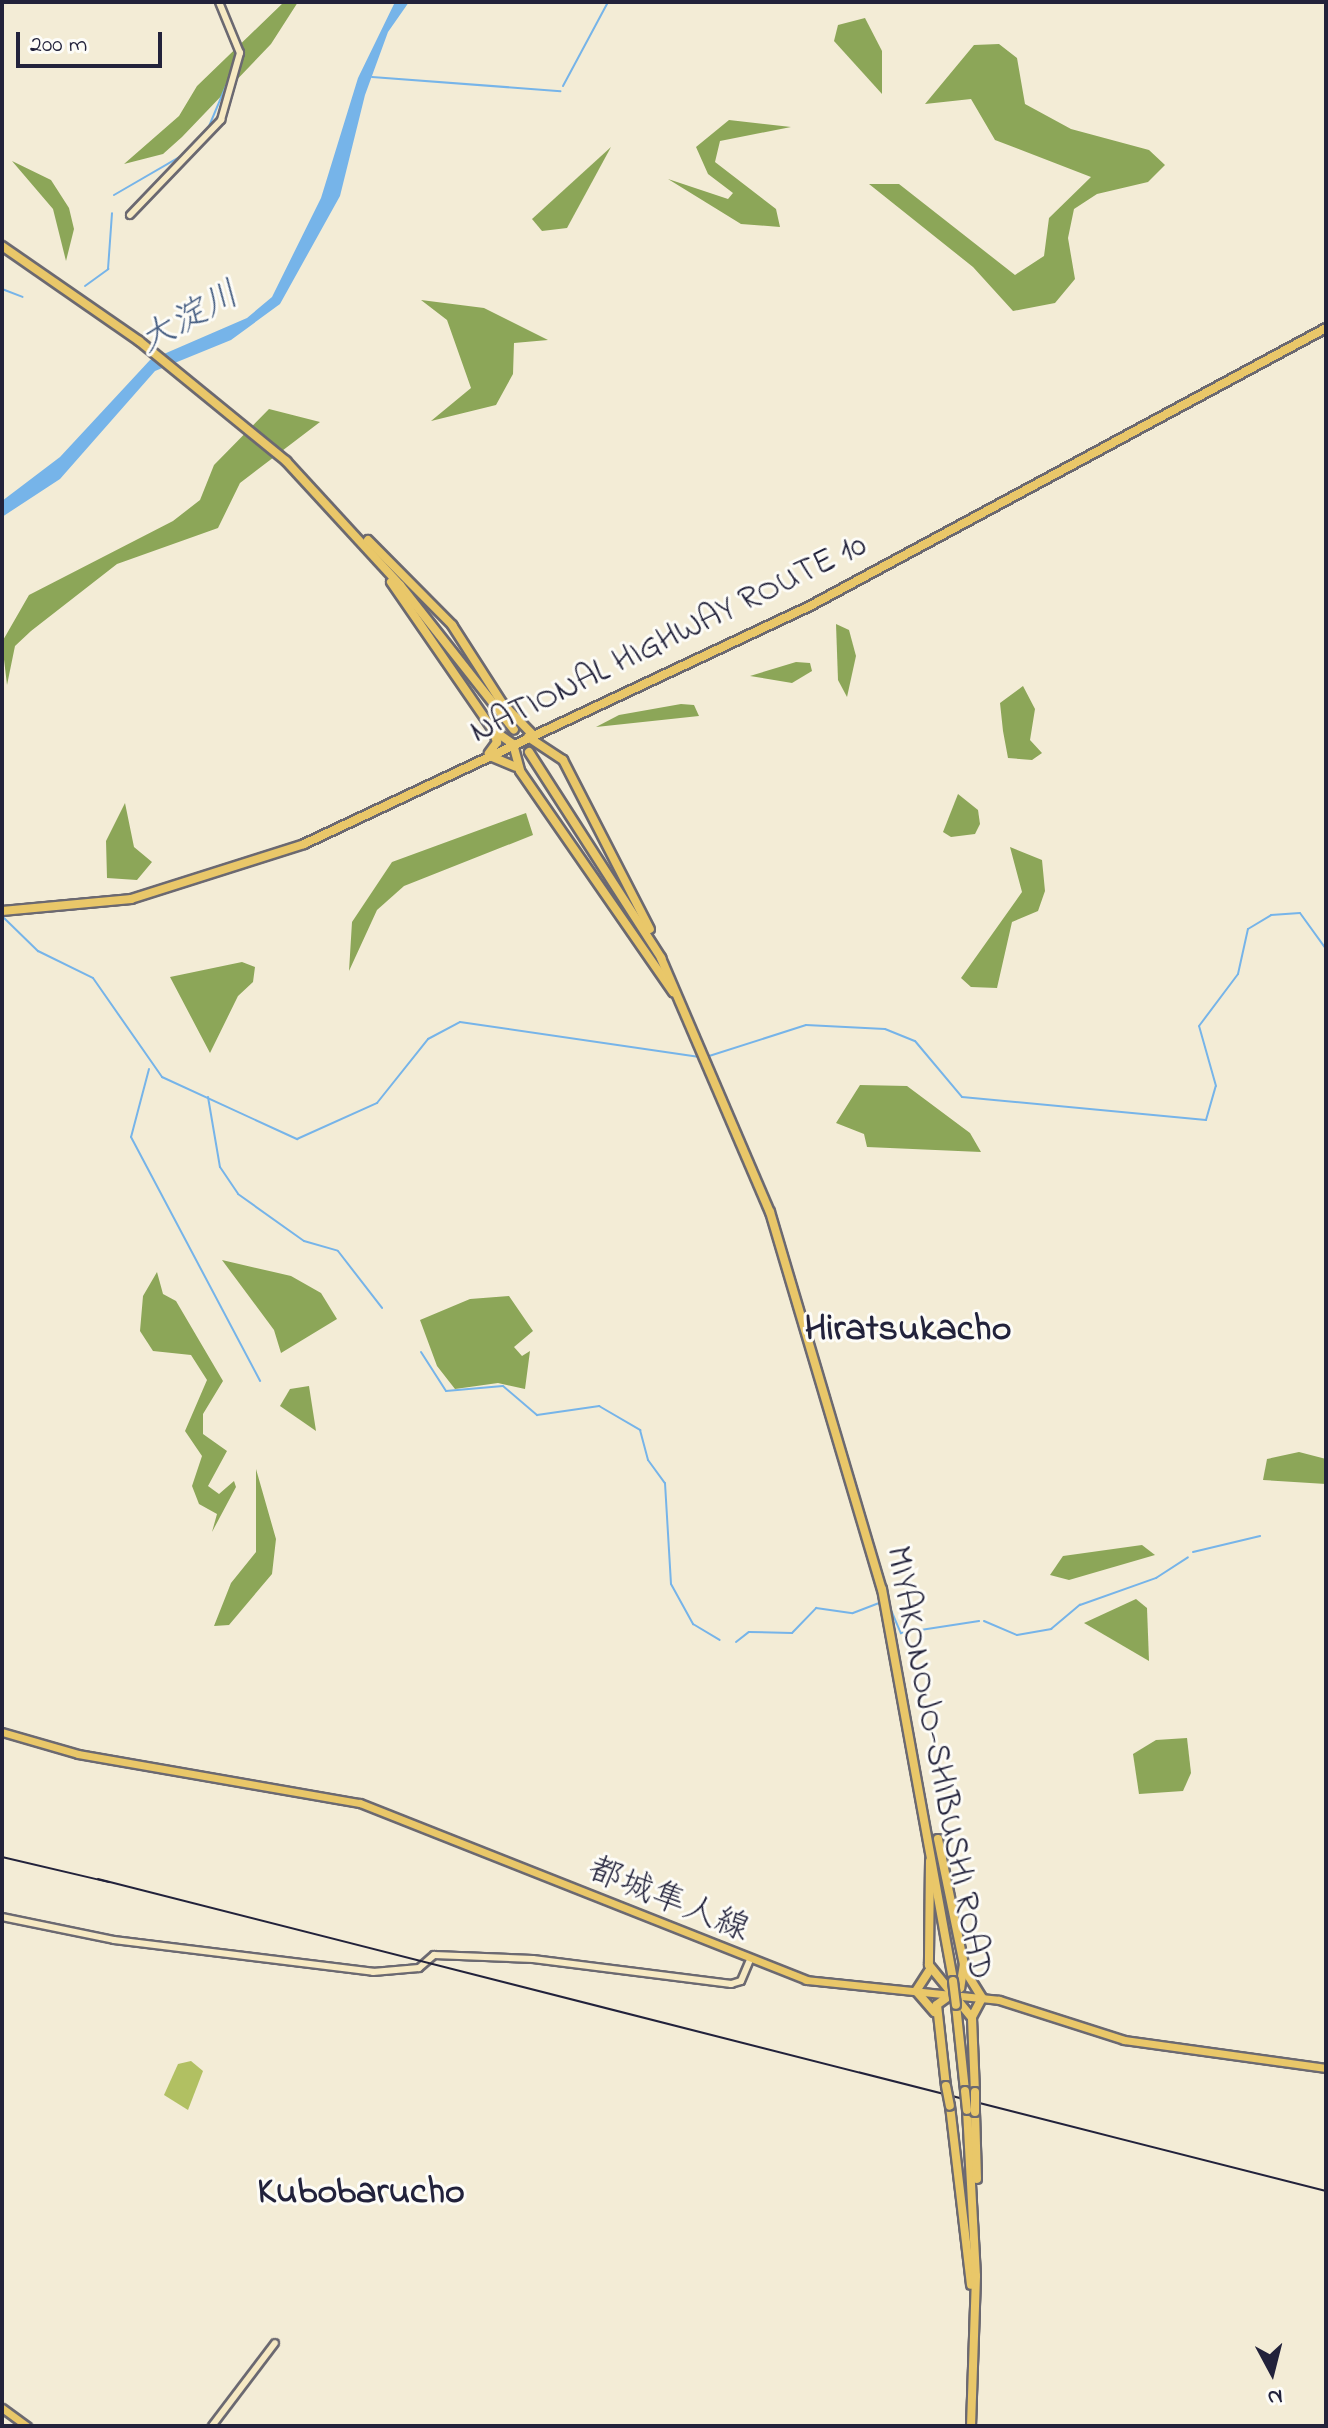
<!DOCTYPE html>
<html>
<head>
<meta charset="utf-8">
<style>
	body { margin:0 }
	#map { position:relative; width:1328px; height:2428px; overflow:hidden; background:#f3ecd6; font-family:"Indie Flower","Klee One",sans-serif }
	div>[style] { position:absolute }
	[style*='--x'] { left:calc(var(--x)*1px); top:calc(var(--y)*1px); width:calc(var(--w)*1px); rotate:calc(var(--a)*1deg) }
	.green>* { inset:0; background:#b1c062 }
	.forest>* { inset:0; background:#8ca658 }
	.water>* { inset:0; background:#76b4e9 }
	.stream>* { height:2px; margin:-1px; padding:0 1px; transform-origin:1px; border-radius:1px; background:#76b4e9 }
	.roads { filter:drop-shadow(2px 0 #6b6971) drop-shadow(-2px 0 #6b6971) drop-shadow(0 2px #6b6971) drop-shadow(0 -2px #6b6971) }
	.secondary>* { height:6px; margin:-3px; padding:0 3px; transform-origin:3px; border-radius:3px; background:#f6e9c3 }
	.primary>* { height:7px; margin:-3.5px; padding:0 3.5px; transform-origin:3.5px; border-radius:3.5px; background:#e9c769 }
	.highway>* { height:8px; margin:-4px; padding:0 4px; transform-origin:4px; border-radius:4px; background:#e9c769 }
	.rail>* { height:2px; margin:-1px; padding:0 1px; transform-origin:1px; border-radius:1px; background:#22223b }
	.bridges { filter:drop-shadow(2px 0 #6b6971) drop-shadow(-2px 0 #6b6971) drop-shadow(0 2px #6b6971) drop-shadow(0 -2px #6b6971) }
	.highway-bridge>* { height:8px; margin:-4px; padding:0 4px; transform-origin:4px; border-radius:4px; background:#e9c769 }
	span { translate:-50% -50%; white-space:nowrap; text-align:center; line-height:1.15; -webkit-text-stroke:6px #fdfcf7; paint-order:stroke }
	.street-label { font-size:34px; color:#22223b }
	.water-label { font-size:36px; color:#445c81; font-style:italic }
	.quarter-label { font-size:38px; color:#22223b; font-weight:700 }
	.frame { position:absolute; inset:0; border:4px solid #22223b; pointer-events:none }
	.north { position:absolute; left:1232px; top:2332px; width:80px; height:80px; -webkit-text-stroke:6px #fdfcf7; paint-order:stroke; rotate:173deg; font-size:22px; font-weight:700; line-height:32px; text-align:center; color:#22223b }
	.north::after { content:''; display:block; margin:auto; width:28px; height:36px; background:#22223b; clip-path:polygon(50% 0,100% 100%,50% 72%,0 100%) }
	.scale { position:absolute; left:16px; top:32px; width:146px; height:36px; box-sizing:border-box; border:4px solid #22223b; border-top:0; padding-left:10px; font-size:24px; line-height:28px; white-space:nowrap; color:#22223b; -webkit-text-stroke:6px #fdfcf7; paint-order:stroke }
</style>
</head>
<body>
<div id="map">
	<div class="green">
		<i style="clip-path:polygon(191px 2061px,203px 2071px,188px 2110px,164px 2095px,178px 2064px)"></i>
	</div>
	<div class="forest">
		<i style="clip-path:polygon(284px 2px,298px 2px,271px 44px,182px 137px,163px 154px,124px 164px,179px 116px,197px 86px)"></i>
		<i style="clip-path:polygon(865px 18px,882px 51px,882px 94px,834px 41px,838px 25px)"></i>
		<i style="clip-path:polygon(999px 44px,1017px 58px,1025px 104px,1071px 129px,1149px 150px,1165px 165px,1148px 182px,1097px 194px,1074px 209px,1068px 238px,1075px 279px,1055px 303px,1013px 311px,973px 267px,869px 184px,899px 184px,1015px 275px,1044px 256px,1049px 218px,1091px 177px,995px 140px,971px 99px,925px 104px,974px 45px)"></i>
		<i style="clip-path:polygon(729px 120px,791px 127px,720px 141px,715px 162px,776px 209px,780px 227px,741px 224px,668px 179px,728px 199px,733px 193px,708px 174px,696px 147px)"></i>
		<i style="clip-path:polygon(611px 147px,567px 228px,542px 231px,532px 219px)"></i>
		<i style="clip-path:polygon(12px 161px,51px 180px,69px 208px,74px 229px,66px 261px,53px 209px)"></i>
		<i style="clip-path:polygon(421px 300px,484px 308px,548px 340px,514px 343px,513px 374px,496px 405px,431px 421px,471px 388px,447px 320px)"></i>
		<i style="clip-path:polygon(269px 409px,320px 422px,240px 483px,218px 528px,117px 564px,31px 631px,15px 646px,7px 685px,2px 642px,29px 595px,173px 521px,200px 500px,214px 465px)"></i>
		<i style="clip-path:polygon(836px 624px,849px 630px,856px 656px,847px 697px,838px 680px)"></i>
		<i style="clip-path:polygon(796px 662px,810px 663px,812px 671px,792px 683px,750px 676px)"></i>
		<i style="clip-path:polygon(1023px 686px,1035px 709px,1030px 740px,1042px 753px,1032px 760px,1008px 758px,1003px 731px,1000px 703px)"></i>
		<i style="clip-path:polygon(681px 704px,694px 705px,699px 716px,596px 727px,619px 715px)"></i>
		<i style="clip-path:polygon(958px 794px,978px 810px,980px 824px,975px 834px,951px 837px,943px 832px)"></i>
		<i style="clip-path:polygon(125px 803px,134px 847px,152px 862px,137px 880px,107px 878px,106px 841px)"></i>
		<i style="clip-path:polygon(526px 813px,533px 835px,404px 886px,377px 910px,349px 971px,352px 922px,392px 862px)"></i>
		<i style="clip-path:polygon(1010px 847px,1042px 860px,1045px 891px,1038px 911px,1012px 922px,997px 988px,971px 987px,961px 978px,1022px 892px)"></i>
		<i style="clip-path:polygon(242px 962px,255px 967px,253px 982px,238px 996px,210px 1053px,170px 977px)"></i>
		<i style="clip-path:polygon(860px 1085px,907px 1086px,970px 1133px,981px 1152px,867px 1147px,864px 1134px,836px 1123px)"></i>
		<i style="clip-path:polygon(222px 1260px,291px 1276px,321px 1293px,337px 1319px,281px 1353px,274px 1330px)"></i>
		<i style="clip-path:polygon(157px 1272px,163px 1294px,176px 1301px,223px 1381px,203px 1414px,203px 1434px,227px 1451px,208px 1486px,219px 1494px,234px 1481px,236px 1487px,212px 1532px,217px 1514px,199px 1504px,192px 1486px,202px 1456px,185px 1431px,207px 1380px,191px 1355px,153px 1351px,140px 1331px,143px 1296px)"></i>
		<i style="clip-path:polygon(509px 1296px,533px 1331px,514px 1347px,522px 1356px,530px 1351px,525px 1389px,498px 1383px,455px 1389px,437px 1366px,420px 1320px,470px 1299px)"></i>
		<i style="clip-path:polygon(309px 1386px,316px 1431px,280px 1406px,290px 1389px)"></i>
		<i style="clip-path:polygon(1299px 1452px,1326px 1459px,1326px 1484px,1263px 1480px,1267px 1459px)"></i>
		<i style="clip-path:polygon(256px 1469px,276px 1539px,272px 1574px,229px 1625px,214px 1626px,231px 1583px,256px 1552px)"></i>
		<i style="clip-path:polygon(1142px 1545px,1155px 1555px,1069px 1580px,1050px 1575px,1063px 1556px)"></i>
		<i style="clip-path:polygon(1136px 1599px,1147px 1608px,1149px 1661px,1084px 1623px)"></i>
		<i style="clip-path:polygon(1187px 1738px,1191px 1773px,1183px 1791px,1139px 1794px,1133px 1754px,1156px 1740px)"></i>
	</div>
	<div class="water">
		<i style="clip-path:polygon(395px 2px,409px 2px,388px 32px,365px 95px,340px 196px,280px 304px,231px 340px,155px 371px,60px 479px,2px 517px,2px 501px,60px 457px,150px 360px,247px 318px,272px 297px,321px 198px,358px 78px)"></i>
	</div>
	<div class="stream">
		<i style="--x:372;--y:77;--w:189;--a:4.3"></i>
		<i style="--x:563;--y:86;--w:95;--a:-61.8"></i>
		<i style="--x:207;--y:131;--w:62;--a:-67.2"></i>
		<i style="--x:114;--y:195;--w:80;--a:-30.1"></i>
		<i style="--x:85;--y:286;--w:29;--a:-36"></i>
		<i style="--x:108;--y:269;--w:56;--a:-85.9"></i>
		<i style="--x:2;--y:289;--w:22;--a:21"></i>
		<i style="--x:3;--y:917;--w:49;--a:44.2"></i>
		<i style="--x:38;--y:951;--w:61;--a:26.1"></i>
		<i style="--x:93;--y:978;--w:121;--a:55.1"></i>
		<i style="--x:162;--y:1077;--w:149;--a:24.7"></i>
		<i style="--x:297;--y:1139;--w:88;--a:-24.2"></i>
		<i style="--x:377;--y:1103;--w:82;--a:-51.4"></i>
		<i style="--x:428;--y:1039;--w:36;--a:-28"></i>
		<i style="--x:460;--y:1022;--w:242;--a:8.3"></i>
		<i style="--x:706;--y:1057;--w:105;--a:-17.7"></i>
		<i style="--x:806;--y:1025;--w:79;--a:2.9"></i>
		<i style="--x:885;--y:1029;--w:32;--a:22"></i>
		<i style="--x:915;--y:1041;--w:73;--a:50"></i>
		<i style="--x:962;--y:1097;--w:245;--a:5.4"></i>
		<i style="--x:1206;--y:1120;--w:35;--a:-74"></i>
		<i style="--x:1216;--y:1086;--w:62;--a:-105.8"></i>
		<i style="--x:1199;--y:1026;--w:65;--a:-53.1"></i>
		<i style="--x:1238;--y:974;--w:46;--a:-77.5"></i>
		<i style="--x:1248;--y:929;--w:27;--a:-31"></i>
		<i style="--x:1271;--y:915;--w:29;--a:-4"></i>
		<i style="--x:1300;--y:913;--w:44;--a:54.2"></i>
		<i style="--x:149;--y:1069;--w:70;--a:104.8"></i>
		<i style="--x:131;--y:1137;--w:276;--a:62.1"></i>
		<i style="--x:208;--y:1097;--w:71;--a:80.3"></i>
		<i style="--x:220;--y:1167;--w:32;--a:56"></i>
		<i style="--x:238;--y:1194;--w:81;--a:35.5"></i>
		<i style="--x:304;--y:1241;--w:35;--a:16"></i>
		<i style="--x:338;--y:1251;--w:72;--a:52.3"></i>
		<i style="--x:421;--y:1352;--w:46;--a:57.3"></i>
		<i style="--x:446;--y:1391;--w:57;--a:-5"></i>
		<i style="--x:503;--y:1386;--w:45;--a:40.5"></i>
		<i style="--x:537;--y:1415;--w:63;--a:-8.3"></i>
		<i style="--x:599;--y:1406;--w:48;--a:30.3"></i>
		<i style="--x:640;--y:1430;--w:31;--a:75"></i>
		<i style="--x:648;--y:1460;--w:29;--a:54"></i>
		<i style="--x:665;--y:1483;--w:101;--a:86.6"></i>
		<i style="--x:671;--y:1584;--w:46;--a:61.2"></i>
		<i style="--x:693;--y:1624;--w:31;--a:31"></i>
		<i style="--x:1193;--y:1552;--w:69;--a:-13.4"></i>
		<i style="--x:888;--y:1603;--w:33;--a:67"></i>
		<i style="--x:901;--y:1633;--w:79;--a:-8.7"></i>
		<i style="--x:984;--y:1621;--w:36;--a:23"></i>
		<i style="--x:1017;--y:1635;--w:35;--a:-10"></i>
		<i style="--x:1051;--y:1629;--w:38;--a:-40"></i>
		<i style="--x:1080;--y:1605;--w:81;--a:-19.6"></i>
		<i style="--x:1156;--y:1578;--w:38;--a:-33"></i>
		<i style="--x:736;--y:1642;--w:16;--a:-38"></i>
		<i style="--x:749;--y:1632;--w:43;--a:1.3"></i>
		<i style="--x:792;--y:1633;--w:35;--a:-46"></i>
		<i style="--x:816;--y:1608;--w:37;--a:8"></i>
		<i style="--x:853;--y:1613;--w:30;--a:-21"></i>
	</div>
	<div class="roads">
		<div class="secondary">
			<i style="--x:130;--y:215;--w:132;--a:-46.2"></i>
			<i style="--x:221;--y:120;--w:70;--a:-74.2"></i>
			<i style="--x:240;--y:53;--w:55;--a:-112.4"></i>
			<i style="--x:2;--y:1917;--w:114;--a:11.6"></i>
			<i style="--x:114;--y:1940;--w:261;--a:7"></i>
			<i style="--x:373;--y:1972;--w:46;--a:-5"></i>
			<i style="--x:419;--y:1968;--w:20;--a:-41"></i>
			<i style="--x:434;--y:1955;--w:99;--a:2.3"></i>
			<i style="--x:533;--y:1959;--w:200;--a:7.2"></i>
			<i style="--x:731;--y:1984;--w:10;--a:-17"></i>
			<i style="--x:741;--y:1981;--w:21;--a:-67"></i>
			<i style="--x:212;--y:2426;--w:104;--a:-52.8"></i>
		</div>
		<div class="primary">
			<i style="--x:2;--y:1732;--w:79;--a:16.1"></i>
			<i style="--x:78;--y:1754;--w:286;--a:9.9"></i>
			<i style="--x:360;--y:1803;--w:480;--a:21.6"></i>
			<i style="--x:806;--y:1980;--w:194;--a:5.9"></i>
			<i style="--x:999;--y:2000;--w:131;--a:17.7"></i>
			<i style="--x:1124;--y:2040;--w:204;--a:7.9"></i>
			<i style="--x:2;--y:2408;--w:31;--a:36"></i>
		</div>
		<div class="highway">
			<i style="--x:2;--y:246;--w:167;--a:34.7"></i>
			<i style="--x:139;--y:341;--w:190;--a:39.2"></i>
			<i style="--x:286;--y:461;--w:168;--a:47.4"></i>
			<i style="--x:400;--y:585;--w:184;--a:51.8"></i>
			<i style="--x:368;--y:540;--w:120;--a:45.3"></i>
			<i style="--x:452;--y:625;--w:93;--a:57.3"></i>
			<i style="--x:502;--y:703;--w:45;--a:45.9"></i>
			<i style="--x:391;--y:582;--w:180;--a:55.4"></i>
			<i style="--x:493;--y:730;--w:13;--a:72"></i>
			<i style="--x:497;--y:742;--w:14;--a:126"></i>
			<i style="--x:493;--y:730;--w:24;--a:35"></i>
			<i style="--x:513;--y:744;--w:28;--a:75"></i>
			<i style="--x:520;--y:771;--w:269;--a:55.3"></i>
			<i style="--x:528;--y:737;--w:42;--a:33.3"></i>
			<i style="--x:563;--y:760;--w:190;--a:62.8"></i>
			<i style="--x:529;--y:752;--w:245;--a:57.3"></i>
			<i style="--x:661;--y:958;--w:276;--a:66.8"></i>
			<i style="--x:770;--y:1212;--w:393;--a:73.5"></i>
			<i style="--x:882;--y:1589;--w:398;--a:79.7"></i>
			<i style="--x:490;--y:756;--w:28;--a:23"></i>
			<i style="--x:2;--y:911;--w:130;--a:-5.3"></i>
			<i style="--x:131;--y:899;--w:182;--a:-17.6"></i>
			<i style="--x:304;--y:844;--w:559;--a:-25.19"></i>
			<i style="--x:810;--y:606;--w:586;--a:-28.31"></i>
			<i style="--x:938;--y:1839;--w:128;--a:78.3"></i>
			<i style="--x:964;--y:1964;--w:24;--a:99"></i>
			<i style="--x:960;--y:1988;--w:29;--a:144"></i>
			<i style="--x:937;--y:2005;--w:81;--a:83.7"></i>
			<i style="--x:930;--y:1861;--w:104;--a:90.6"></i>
			<i style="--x:929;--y:1965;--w:68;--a:50.9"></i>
			<i style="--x:972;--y:2018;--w:74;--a:87.7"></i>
			<i style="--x:929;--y:1971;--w:24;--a:123"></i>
			<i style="--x:916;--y:1991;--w:28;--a:49"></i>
			<i style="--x:966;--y:1972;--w:31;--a:58"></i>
			<i style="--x:982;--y:1998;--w:21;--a:118"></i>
			<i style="--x:956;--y:2005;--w:86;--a:84"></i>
			<i style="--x:950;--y:2106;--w:180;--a:83.3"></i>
			<i style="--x:967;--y:2110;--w:166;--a:86.9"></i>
			<i style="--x:976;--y:2276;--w:150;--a:91.9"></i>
			<i style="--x:975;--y:2112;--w:67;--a:88.3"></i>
		</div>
	</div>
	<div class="rail">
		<i style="--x:2;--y:1857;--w:110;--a:13.2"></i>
		<i style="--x:98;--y:1879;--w:1267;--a:14.26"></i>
	</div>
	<div class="bridges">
		<div class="highway-bridge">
			<i style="--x:953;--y:1981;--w:24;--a:83"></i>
			<i style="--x:946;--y:2086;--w:20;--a:79"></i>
			<i style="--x:965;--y:2091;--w:19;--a:84"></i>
			<i style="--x:975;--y:2112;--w:20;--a:-90"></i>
		</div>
	</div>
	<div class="street-label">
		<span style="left:669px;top:640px;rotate:-26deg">NATIONAL HIGHWAY ROUTE 10</span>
		<span style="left:937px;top:1763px;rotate:79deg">MIYAKONOJO-SHIBUSHI ROAD</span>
		<span style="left:668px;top:1901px;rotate:22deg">都城隼人線</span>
	</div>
	<div class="water-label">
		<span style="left:190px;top:319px;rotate:-29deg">大淀川</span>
	</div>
	<div class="quarter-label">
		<span style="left:908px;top:1331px">Hiratsukacho</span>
		<span style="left:361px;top:2194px">Kubobarucho</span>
	</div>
	<div class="frame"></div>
	<div class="north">N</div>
	<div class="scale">200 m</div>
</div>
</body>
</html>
